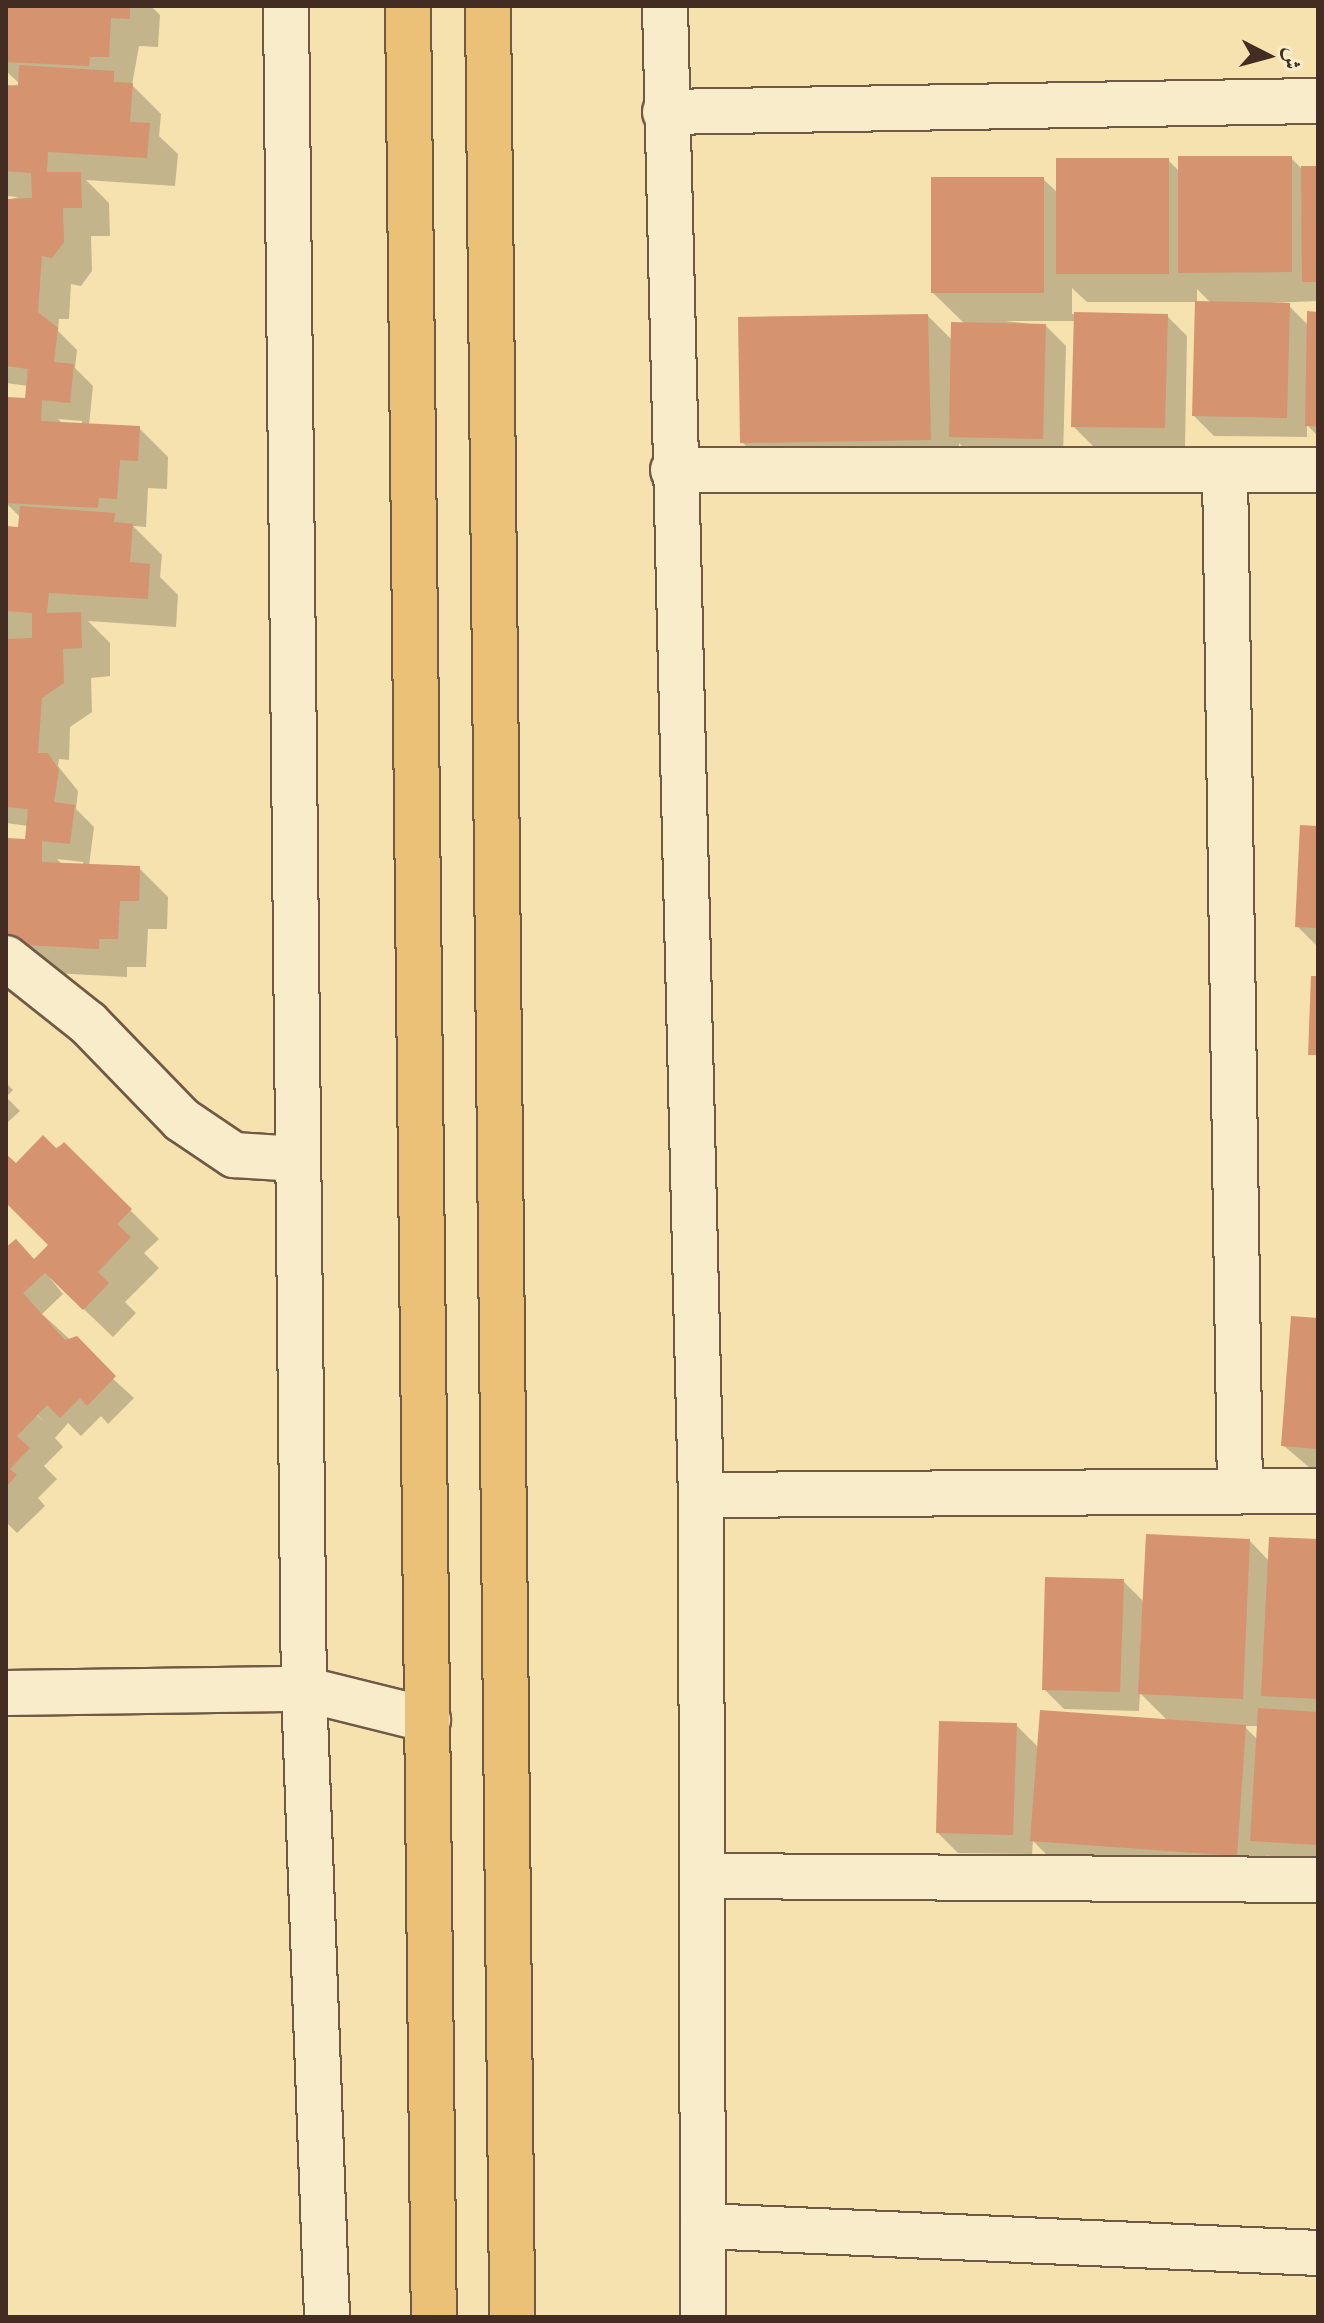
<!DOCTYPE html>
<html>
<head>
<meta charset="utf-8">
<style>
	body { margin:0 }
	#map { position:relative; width:1324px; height:2323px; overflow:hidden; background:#f6e2af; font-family:Cardo,Amiri,serif }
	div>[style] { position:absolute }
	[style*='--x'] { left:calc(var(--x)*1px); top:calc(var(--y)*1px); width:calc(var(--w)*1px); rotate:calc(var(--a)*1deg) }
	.shadow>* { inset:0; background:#0003 }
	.building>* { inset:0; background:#d59370 }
	.roads { filter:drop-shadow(2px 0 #705a45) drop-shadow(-2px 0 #705a45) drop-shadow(0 2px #705a45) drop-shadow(0 -2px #705a45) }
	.street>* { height:44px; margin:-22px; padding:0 22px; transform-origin:22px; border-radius:22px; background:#f9eccb }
	.highway>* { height:44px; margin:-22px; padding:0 22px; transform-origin:22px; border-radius:22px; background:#ebc178 }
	span { translate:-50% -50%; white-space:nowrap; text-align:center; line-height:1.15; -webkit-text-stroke:7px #f9eccb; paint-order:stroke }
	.frame { position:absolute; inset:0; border:8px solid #432c22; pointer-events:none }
	.north { position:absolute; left:1228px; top:16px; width:80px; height:80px; -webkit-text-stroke:6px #f9eccb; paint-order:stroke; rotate:96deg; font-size:22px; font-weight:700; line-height:32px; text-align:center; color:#432c22 }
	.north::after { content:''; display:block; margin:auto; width:28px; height:36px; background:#432c22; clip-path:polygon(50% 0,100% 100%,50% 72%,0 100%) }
</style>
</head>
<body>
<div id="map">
	<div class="shadow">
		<i style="clip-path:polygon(evenodd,6px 6px,151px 6px,160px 15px,158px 47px,139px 46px,132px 85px,161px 114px,159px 136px,178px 154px,175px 186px,86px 180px,109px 203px,110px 236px,91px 236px,92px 271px,81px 286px,71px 284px,69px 319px,59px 319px,58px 331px,77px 350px,75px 368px,93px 386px,89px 425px,139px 428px,168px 457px,167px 489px,148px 488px,146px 527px,133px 526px,162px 555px,160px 577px,178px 595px,176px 627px,88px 621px,110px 643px,110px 676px,91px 678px,92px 712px,70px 727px,69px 760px,59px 759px,58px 766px,78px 791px,76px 809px,94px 827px,89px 866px,139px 868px,168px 897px,167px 929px,148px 929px,146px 967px,127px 967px,127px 977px,34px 972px,6px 944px,6px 841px,31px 842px,28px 826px,6px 823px,6px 528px,20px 529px,21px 518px,6px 503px,6px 400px,31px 401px,28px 386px,6px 383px,6px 201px,18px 197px,6px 196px,6px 87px,20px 84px,6px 71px,6px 6px,58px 419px,82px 421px,82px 425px,63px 424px,58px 419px,6px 6px,57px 859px,83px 862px,83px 866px,63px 865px,57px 859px)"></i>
		<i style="clip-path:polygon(evenodd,1291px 158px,1301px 168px,1318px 168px,1318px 301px,1245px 304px,1289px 306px,1309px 326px,1318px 314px,1318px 436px,1307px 425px,1307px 437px,1214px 436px,1194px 416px,1197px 302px,1087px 302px,1072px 288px,1072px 314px,1167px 316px,1187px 336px,1185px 447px,1093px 446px,1073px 426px,1075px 321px,1005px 321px,1046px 326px,1066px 346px,1063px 458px,971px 456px,959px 443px,959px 468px,771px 471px,742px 442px,928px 316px,953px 341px,965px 324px,933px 293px,1043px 179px,1058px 193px,1168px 160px,1180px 172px,1291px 158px,1197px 289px,1212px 304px,1197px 303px,1197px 289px)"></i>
		<i style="clip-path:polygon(1318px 828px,1318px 947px,1297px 926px)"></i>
		<i style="clip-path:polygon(6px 1083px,13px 1090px,6px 1097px)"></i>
		<i style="clip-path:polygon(6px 1097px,20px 1111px,6px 1124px)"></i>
		<i style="clip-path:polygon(64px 1144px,159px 1239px,144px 1253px,159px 1268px,125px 1302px,136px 1313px,113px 1337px,46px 1273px,63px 1294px,42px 1314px,134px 1398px,108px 1424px,101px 1416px,81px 1436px,68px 1423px,55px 1438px,63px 1447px,44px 1466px,57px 1479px,38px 1498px,45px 1506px,17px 1533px,6px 1522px,6px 1389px,43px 1421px,6px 1383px,6px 1250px,35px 1261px,51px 1245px,6px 1200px,6px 1157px,16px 1166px)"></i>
		<i style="clip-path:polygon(1318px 1320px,1318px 1475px,1283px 1445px)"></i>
		<i style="clip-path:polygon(evenodd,1250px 1541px,1269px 1561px,1318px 1541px,1318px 1872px,1281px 1869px,1267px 1855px,1265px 1884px,1061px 1869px,1033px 1841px,1032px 1854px,958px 1853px,938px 1833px,1016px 1725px,1039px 1748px,1168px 1721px,1140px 1693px,1139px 1711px,1064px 1709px,1044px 1689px,1123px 1581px,1145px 1603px,1250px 1541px,1244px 1726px,1259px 1726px,1258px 1740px,1244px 1726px)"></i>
	</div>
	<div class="building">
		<i style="clip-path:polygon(6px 6px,130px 6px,130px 19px,111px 18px,109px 57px,90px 57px,89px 66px,6px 62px)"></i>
		<i style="clip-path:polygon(19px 65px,114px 71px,114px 82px,133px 83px,130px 122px,150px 123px,147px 158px,48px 152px,47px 172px,81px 172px,82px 208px,63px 208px,64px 242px,52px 258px,42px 256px,38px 312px,58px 328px,54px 362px,74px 364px,70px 403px,42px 400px,41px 421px,140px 426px,138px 461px,120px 460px,117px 499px,99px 498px,98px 508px,6px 503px,6px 397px,25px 398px,28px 369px,6px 366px,6px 199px,32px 198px,31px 173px,6px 171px,6px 85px,18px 86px)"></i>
		<i style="clip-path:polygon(1178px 156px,1292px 156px,1292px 272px,1178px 273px)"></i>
		<i style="clip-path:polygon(1056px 158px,1169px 158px,1169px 274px,1056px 274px)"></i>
		<i style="clip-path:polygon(1301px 166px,1318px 166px,1318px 282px,1302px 282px)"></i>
		<i style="clip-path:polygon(931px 177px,1044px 177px,1044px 293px,931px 293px)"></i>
		<i style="clip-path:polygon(1195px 301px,1290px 303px,1287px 418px,1192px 416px)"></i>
		<i style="clip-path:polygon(1307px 311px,1318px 312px,1318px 426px,1305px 426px)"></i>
		<i style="clip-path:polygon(1074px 312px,1168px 314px,1165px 428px,1071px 427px)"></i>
		<i style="clip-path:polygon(928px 314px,931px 440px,740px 443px,738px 317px)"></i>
		<i style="clip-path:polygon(951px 322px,1046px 324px,1043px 439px,949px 437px)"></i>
		<i style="clip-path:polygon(20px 506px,115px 513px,114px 522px,133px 524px,130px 562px,150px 564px,148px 599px,49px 593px,47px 613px,81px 612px,82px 648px,63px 649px,64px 683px,42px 698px,38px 753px,48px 753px,59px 770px,54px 802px,75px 805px,70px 844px,42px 841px,42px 862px,140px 866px,139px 901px,120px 901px,118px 939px,99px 939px,99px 949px,6px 944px,6px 838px,25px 839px,28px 809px,6px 807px,6px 639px,32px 638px,32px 613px,6px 611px,6px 526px,18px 527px)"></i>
		<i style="clip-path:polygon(1300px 825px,1318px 826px,1318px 928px,1295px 927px)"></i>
		<i style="clip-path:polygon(1311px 976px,1318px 976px,1318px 1055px,1308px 1055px)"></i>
		<i style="clip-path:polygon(43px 1135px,57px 1149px,64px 1142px,132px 1209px,117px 1224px,131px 1237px,98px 1272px,109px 1283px,83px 1310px,45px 1273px,23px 1293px,65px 1340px,77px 1336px,116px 1376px,87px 1406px,80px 1398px,60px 1418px,47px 1405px,17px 1436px,30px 1448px,10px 1469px,17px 1475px,6px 1487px,6px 1247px,16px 1239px,34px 1259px,48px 1245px,6px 1203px,6px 1154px,16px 1163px)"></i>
		<i style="clip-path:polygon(1291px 1316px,1318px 1318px,1318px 1449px,1281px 1446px)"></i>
		<i style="clip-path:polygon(1146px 1534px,1250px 1539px,1243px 1699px,1138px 1694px)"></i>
		<i style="clip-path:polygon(1269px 1537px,1318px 1539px,1318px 1699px,1261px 1696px)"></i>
		<i style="clip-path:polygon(1045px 1577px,1124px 1579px,1120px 1692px,1042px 1690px)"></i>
		<i style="clip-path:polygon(1258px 1708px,1318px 1712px,1318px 1845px,1250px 1841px)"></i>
		<i style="clip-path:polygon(1040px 1710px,1246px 1725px,1237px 1856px,1030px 1841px)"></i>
		<i style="clip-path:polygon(939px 1721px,1017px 1723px,1013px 1835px,936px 1833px)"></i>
	</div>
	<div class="roads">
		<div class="street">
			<i style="--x:286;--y:6;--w:1683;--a:89.39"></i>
			<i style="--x:304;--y:1689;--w:628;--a:87.9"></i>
			<i style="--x:665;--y:6;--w:1489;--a:88.62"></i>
			<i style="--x:701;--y:1495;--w:822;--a:89.86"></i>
			<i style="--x:665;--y:112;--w:653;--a:-0.97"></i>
			<i style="--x:673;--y:470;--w:645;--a:0"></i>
			<i style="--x:1225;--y:470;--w:1021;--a:89.16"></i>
			<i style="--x:6;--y:958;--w:105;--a:38.4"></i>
			<i style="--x:88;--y:1023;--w:135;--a:45.9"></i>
			<i style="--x:182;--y:1120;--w:63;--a:33.9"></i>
			<i style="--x:234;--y:1155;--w:64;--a:3.6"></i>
			<i style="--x:701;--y:1495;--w:617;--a:-0.37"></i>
			<i style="--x:6;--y:1693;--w:298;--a:-0.8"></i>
			<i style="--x:304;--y:1689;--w:128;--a:14"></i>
			<i style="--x:704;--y:1876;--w:614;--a:0.37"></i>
			<i style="--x:703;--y:2226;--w:616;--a:2.51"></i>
		</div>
		<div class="highway">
			<i style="--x:408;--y:6;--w:2311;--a:89.36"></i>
			<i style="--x:488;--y:6;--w:2311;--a:89.4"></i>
		</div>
	</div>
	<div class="frame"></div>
	<div class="north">ش</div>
</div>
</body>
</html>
